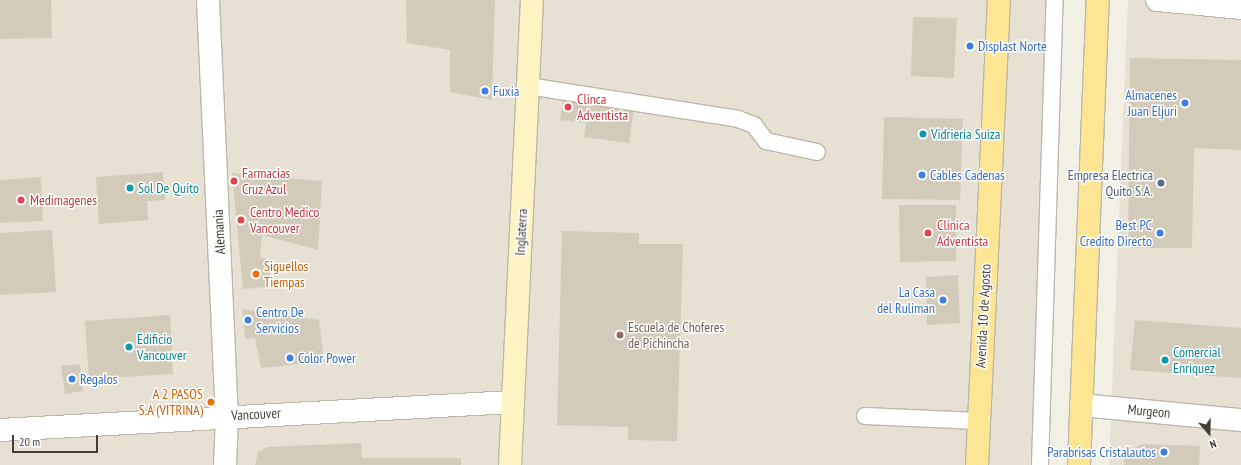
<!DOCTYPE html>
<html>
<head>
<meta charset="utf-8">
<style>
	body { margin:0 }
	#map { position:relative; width:1241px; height:465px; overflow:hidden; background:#f2efe5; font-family:"PT Sans Narrow",sans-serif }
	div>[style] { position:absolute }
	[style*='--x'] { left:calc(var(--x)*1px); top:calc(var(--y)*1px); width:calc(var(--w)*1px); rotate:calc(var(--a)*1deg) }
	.residential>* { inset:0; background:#e6e1d3 }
	.building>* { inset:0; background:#d3cbba }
	.roads { filter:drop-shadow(1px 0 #bdb7a8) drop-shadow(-1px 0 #bdb7a8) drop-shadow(0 1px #bdb7a8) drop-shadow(0 -1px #bdb7a8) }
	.lane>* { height:16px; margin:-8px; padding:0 8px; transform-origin:8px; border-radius:8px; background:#fff }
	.street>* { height:22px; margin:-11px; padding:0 11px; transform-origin:11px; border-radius:11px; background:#fff }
	.secondary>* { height:22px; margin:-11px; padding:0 11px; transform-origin:11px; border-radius:11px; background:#fdf3c3 }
	.primary>* { height:22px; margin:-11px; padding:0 11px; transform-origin:11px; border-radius:11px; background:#fce694 }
	.dots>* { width:11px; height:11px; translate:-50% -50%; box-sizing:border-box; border:2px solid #fff; border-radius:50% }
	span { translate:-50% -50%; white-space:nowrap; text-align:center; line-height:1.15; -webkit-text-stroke:3px #fff; paint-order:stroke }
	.shop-label { font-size:14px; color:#366cbe }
	.left { translate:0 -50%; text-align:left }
	.right { translate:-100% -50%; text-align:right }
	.health-label { font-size:14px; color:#be3a42 }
	.culture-label { font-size:14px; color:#0d838f }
	.service-label { font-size:14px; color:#4e5e75 }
	.street-label { font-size:14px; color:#443f35 }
	.food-label { font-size:14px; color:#c56008 }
	.education-label { font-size:14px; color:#785e54 }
	.north { position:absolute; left:1189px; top:413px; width:40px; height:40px; -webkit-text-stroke:3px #fff; paint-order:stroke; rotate:160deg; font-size:11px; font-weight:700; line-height:16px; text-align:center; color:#443f35 }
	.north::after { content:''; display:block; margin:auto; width:14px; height:18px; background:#443f35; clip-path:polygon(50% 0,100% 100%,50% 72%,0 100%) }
	.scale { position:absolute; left:12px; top:435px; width:86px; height:18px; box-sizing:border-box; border:2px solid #443f35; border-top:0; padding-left:5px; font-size:12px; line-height:14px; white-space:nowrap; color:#443f35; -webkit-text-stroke:3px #fff; paint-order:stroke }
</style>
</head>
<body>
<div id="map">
	<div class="residential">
		<i style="clip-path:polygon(0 0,1063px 0,1043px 465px,0 465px)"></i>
		<i style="clip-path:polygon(1128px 0,1241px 0,1241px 465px,1109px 465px)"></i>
	</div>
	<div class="building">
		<i style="clip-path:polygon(0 0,51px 0,52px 38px,0 39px)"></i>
		<i style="clip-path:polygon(406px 0,495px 0,492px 100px,450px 92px,450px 50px,407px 43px)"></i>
		<i style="clip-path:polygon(913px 17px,957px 18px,954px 78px,911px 76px)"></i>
		<i style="clip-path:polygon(1130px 58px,1241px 60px,1241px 150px,1194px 148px,1192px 248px,1128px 248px)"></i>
		<i style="clip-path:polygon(563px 98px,634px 108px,629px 143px,584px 137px,586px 123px,560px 120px)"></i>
		<i style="clip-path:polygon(884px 117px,963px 119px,960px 200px,882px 199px)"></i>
		<i style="clip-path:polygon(163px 172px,165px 200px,147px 201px,148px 220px,99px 224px,96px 177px)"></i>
		<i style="clip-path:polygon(232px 173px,322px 181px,318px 250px,262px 235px,260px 257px,272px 261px,268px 287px,243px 289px)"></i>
		<i style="clip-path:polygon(41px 177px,43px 221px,0 223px,0 180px)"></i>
		<i style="clip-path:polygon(899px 205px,956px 205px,956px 261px,900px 262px)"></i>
		<i style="clip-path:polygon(52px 230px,56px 292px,0 295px,0 233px)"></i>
		<i style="clip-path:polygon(562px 231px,639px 233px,639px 244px,683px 244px,677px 441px,628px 440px,628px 427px,557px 425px)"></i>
		<i style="clip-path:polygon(958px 275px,960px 323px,927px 325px,926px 277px)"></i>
		<i style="clip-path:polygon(242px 309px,319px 320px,324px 362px,261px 368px,255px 338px,245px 339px)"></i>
		<i style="clip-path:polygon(170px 315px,173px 374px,89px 379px,85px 321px)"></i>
		<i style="clip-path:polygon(1135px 320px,1241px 328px,1241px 378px,1130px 370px)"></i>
		<i style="clip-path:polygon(80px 364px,83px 391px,65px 394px,61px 366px)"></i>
		<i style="clip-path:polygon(361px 443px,362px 458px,461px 458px,461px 465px,255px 465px,258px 452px,268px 447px)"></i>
		<i style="clip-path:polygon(1141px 444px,1200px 446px,1199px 465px,1124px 465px,1124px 456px)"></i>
	</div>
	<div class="roads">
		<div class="lane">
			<i style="--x:528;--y:86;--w:213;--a:8.9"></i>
			<i style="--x:738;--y:119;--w:17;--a:21"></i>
			<i style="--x:754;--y:125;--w:20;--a:53"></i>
			<i style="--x:766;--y:141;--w:52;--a:12.2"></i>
			<i style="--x:865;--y:416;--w:113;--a:2.5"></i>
			<i style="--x:1040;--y:465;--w:465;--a:-88.2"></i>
		</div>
		<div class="street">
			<i style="--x:208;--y:0;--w:416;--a:87.4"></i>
			<i style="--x:227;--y:416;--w:49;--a:92.3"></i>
			<i style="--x:1157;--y:0;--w:84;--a:5.4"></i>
			<i style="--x:1081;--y:405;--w:161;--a:5.4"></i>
			<i style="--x:0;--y:430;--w:513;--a:-3.13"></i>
		</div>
		<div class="secondary">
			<i style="--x:510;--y:465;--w:466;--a:-87.3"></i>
		</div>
		<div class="primary">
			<i style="--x:977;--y:465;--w:466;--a:-87.3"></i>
			<i style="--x:1079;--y:465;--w:465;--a:-87.7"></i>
		</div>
	</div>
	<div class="dots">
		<i style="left:970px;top:46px;background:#3f7fe0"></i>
		<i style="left:485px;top:91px;background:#3f7fe0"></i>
		<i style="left:1185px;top:103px;background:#3f7fe0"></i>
		<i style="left:568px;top:107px;background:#e0444e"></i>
		<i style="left:923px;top:134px;background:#0f9aa8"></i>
		<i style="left:922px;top:175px;background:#3f7fe0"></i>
		<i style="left:234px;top:181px;background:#e0444e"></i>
		<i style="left:1161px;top:183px;background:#5c6f8a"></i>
		<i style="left:130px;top:188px;background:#0f9aa8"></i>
		<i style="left:21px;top:200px;background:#e0444e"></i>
		<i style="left:241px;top:220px;background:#e0444e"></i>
		<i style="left:928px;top:233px;background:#e0444e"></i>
		<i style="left:1160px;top:233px;background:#3f7fe0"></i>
		<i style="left:256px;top:274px;background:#e8710a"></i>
		<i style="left:943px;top:300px;background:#3f7fe0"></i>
		<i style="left:248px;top:320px;background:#3f7fe0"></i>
		<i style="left:620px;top:335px;background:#8d6e63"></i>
		<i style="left:129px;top:347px;background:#0f9aa8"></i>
		<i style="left:290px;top:358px;background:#3f7fe0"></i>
		<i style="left:1165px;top:360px;background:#0f9aa8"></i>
		<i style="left:72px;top:379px;background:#3f7fe0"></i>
		<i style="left:211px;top:402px;background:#e8710a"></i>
		<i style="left:1164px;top:452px;background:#3f7fe0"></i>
	</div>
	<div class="shop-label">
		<span class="left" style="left:978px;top:46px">Displast Norte</span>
		<span class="left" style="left:493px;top:91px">Fuxia</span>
		<span class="right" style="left:1177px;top:103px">Almacenes<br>Juan Eljuri</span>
		<span class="left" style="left:930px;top:175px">Cables Cadenas</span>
		<span class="right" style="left:1152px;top:233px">Best PC<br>Credito Directo</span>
		<span class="right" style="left:935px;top:300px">La Casa<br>del Ruliman</span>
		<span class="left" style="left:256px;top:320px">Centro De<br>Servicios</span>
		<span class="left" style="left:298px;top:358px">Color Power</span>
		<span class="left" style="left:80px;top:379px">Regalos</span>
		<span class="right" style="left:1156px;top:452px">Parabrisas Cristalautos</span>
	</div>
	<div class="health-label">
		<span class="left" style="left:577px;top:107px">Clinca<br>Adventista</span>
		<span class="left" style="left:242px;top:181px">Farmacias<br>Cruz Azul</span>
		<span class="left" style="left:30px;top:200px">Medimagenes</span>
		<span class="left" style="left:250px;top:220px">Centro Medico<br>Vancouver</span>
		<span class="left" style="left:937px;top:233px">Clínica<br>Adventista</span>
	</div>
	<div class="culture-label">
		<span class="left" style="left:931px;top:134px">Vidrieria Suiza</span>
		<span class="left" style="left:138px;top:188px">Sol De Quito</span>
		<span class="left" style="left:137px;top:347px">Edificio<br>Vancouver</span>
		<span class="left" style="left:1173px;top:360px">Comercial<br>Enriquez</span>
	</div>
	<div class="service-label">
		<span class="right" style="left:1153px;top:183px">Empresa Electrica<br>Quito S.A.</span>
	</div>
	<div class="street-label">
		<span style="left:219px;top:232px;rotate:-93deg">Alemania</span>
		<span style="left:521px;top:232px;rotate:-87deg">Inglaterra</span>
		<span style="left:983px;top:316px;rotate:-87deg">Avenida 10 de Agosto</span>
		<span style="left:1149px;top:411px;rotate:5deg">Murgeon</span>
		<span style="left:256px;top:414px;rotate:-3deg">Vancouver</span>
	</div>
	<div class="food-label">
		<span class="left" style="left:264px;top:274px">Siguellos<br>Tiempas</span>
		<span class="right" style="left:203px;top:402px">A 2 PASOS<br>S.A (VITRINA)</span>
	</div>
	<div class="education-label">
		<span class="left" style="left:628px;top:335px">Escuela de Choferes<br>de Pichincha</span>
	</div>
	<div class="north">N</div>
	<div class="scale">20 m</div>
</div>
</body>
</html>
